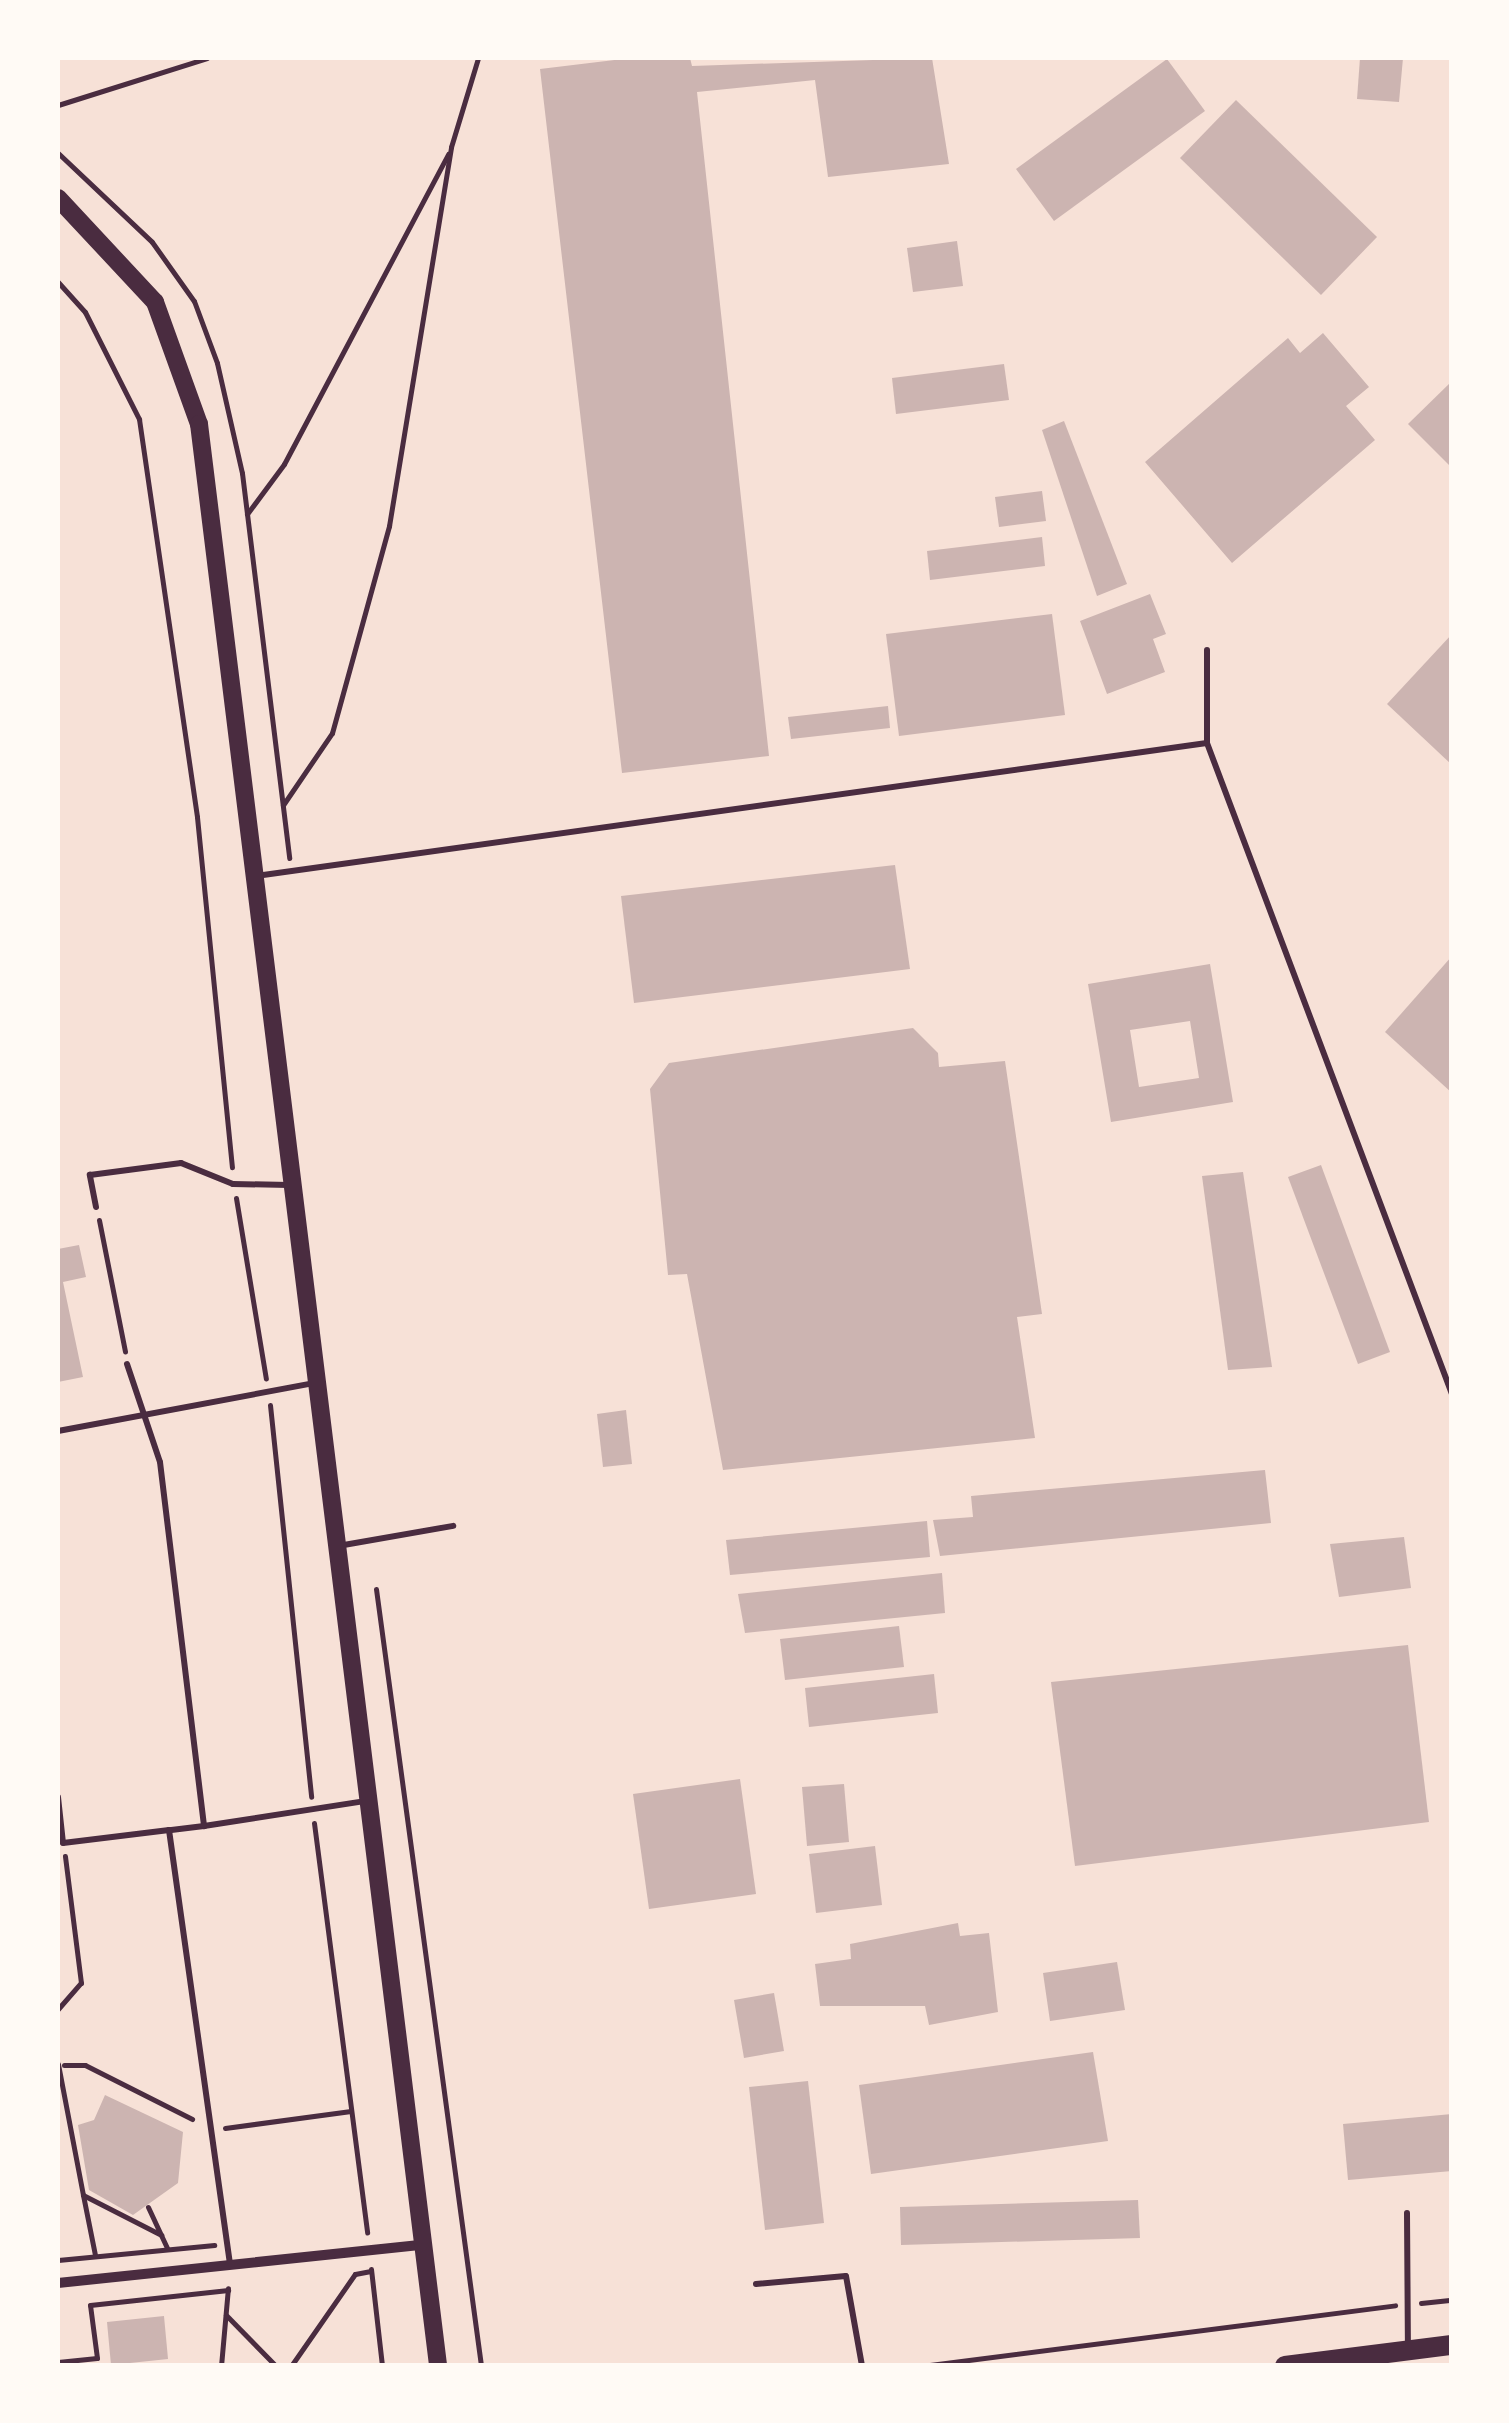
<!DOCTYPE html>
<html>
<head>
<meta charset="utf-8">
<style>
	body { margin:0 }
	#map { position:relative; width:1509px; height:2423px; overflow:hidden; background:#f7e1d7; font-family:"Noto Sans",sans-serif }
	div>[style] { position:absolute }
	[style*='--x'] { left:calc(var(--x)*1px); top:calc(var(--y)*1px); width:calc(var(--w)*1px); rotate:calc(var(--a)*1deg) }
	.building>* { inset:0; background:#ccb4b1 }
	.path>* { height:5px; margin:-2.5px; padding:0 2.5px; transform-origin:2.5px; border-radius:2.5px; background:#4a2c40 }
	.service>* { height:6px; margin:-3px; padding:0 3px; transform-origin:3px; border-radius:3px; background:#4a2c40 }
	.minor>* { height:10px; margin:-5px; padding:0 5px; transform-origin:5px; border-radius:5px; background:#4a2c40 }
	.tertiary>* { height:18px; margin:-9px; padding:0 9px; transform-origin:9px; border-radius:9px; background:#4a2c40 }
	.secondary>* { height:20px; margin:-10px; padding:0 10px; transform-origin:10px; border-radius:10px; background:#4a2c40 }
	span { translate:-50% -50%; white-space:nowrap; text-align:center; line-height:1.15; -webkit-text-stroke:8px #fffaf5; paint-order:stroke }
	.frame { position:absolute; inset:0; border:60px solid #fffaf5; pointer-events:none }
</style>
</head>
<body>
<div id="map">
	<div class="building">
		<i style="clip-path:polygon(631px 58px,690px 58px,692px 66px,932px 58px,949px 164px,828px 177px,815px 80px,697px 92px,769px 756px,622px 773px,540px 69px)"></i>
		<i style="clip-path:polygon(1360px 58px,1403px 58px,1399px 102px,1357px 99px)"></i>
		<i style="clip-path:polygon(1167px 59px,1205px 111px,1054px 221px,1016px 169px)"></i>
		<i style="clip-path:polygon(1236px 100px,1377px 237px,1321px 295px,1180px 158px)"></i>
		<i style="clip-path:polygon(957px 241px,963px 286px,913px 292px,907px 248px)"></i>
		<i style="clip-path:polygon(1323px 333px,1369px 387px,1346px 406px,1375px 440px,1232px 563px,1145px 462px,1288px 338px,1300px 353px)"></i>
		<i style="clip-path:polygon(1004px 364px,1009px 400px,896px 414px,892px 378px)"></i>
		<i style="clip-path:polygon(1452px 381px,1452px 468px,1408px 424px)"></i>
		<i style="clip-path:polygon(1064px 421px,1127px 584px,1097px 596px,1042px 430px)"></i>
		<i style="clip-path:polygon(1042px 491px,1046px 521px,999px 527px,995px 497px)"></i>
		<i style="clip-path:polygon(1042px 537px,1045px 566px,930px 580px,927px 551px)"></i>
		<i style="clip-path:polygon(1150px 594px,1166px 634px,1153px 639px,1165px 672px,1107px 694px,1080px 621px)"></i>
		<i style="clip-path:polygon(1052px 614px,1065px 715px,899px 736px,886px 634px)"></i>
		<i style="clip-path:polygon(1452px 634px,1452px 765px,1387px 704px)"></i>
		<i style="clip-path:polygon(888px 706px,890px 728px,791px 739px,788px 717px)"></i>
		<i style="clip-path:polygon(895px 865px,910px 969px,634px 1003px,621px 896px)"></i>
		<i style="clip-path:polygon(1452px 956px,1452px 1093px,1385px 1032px)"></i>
		<i style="clip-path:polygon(evenodd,1210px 964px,1233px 1102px,1111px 1122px,1088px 984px,1210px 964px,1190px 1021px,1199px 1078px,1139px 1087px,1130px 1030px,1190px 1021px)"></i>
		<i style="clip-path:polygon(913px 1028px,938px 1053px,939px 1067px,1005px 1061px,1042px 1314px,1017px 1317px,1035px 1438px,723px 1470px,687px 1274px,668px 1275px,650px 1089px,669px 1063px)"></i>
		<i style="clip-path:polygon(1321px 1165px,1390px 1352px,1358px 1364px,1288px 1177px)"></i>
		<i style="clip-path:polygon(1243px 1172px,1272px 1367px,1228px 1370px,1202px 1176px)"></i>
		<i style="clip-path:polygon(79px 1245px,86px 1277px,63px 1282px,83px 1377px,58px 1382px,58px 1249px)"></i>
		<i style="clip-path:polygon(626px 1410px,632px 1464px,603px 1467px,597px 1414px)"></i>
		<i style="clip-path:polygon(1265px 1470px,1271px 1523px,940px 1556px,933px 1520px,973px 1517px,971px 1496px)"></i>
		<i style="clip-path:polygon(927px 1521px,930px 1557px,730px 1575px,726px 1540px)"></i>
		<i style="clip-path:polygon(1404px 1537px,1411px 1588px,1339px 1597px,1330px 1544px)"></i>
		<i style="clip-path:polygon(942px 1573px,945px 1613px,745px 1633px,738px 1594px)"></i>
		<i style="clip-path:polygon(899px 1626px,904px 1667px,785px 1680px,780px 1639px)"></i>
		<i style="clip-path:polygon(1408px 1645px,1429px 1822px,1075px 1866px,1051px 1682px)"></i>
		<i style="clip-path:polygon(934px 1674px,938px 1713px,809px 1727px,805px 1688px)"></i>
		<i style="clip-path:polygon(740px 1779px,756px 1894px,649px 1909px,633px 1794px)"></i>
		<i style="clip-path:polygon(844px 1784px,849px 1842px,807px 1846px,802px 1787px)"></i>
		<i style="clip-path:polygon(875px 1846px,882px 1905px,816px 1913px,809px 1854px)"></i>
		<i style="clip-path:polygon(958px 1923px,960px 1936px,989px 1933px,998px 2012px,929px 2025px,925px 2006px,820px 2006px,815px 1964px,851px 1959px,850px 1944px)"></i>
		<i style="clip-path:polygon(1117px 1962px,1125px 2010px,1050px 2021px,1043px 1973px)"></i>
		<i style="clip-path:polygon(774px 1993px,784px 2051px,744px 2058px,734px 2000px)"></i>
		<i style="clip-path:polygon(1093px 2052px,1108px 2141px,871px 2174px,859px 2085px)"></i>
		<i style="clip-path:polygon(808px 2081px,824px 2223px,765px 2230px,749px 2087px)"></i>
		<i style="clip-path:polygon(105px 2095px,183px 2132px,178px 2183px,133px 2215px,89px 2190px,78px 2125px,94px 2120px)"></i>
		<i style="clip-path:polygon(1452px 2114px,1452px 2171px,1348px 2180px,1343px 2124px)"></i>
		<i style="clip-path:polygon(1138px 2200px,1140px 2238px,901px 2245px,900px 2207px)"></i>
		<i style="clip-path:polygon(164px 2316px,168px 2359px,111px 2365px,107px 2322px)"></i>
	</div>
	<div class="path">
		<i style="--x:58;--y:105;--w:156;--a:-17.5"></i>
		<i style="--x:58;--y:153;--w:129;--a:43.4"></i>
		<i style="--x:152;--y:242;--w:72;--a:54.6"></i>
		<i style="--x:194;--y:301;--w:66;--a:69.6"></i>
		<i style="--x:217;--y:363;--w:113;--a:77.2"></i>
		<i style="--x:242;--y:473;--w:388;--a:83"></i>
		<i style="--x:58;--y:282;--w:40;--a:48"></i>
		<i style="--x:85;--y:312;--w:120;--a:63.2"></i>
		<i style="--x:139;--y:419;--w:402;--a:81.7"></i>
		<i style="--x:197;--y:817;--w:352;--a:84.3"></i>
		<i style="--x:247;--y:514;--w:62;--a:-53.5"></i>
		<i style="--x:284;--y:464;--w:351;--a:-62.1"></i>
		<i style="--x:283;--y:805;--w:87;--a:-55.8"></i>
		<i style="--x:332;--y:733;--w:215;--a:-74.6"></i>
		<i style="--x:389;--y:526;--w:384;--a:-80.7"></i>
		<i style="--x:451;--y:147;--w:93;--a:-73.1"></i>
		<i style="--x:236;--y:1198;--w:183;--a:80.6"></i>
		<i style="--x:99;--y:1220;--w:134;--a:78.8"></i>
		<i style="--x:270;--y:1405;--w:394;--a:84"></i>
		<i style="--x:376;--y:1589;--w:784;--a:82.3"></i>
		<i style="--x:314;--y:1823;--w:413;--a:82.6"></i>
		<i style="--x:58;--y:2009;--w:35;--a:-49"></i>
		<i style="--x:81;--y:1983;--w:128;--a:-97.2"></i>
		<i style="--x:58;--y:2064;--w:133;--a:79.2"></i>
		<i style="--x:83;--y:2195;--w:88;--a:27.1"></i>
		<i style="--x:64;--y:2065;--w:21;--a:0"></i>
		<i style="--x:85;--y:2065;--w:120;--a:26.8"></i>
		<i style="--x:225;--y:2128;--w:127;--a:-7.7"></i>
		<i style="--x:83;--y:2195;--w:61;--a:78.7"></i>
		<i style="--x:148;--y:2207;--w:45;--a:65.1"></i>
		<i style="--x:58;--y:2260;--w:157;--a:-5.5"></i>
		<i style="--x:371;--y:2269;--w:98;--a:83.5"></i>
		<i style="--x:1421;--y:2303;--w:31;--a:-6"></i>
		<i style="--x:226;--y:2315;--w:71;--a:45.6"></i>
		<i style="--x:58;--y:2362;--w:39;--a:-6"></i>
		<i style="--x:97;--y:2358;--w:53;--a:-97.5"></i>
		<i style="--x:90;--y:2305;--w:139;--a:-6.2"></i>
		<i style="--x:221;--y:2366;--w:78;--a:-84.9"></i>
		<i style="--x:291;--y:2366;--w:112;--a:-55.2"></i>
		<i style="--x:355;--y:2274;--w:16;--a:-11"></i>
		<i style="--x:631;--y:2366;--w:16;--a:0"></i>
		<i style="--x:922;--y:2366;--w:477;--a:-7.3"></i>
	</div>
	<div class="service">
		<i style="--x:1207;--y:743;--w:696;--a:69.38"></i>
		<i style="--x:256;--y:876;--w:960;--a:-7.96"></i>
		<i style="--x:1207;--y:743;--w:93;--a:-90"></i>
		<i style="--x:96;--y:1207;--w:33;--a:-101"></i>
		<i style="--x:90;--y:1175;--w:92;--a:-7.5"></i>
		<i style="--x:181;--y:1163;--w:56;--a:22"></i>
		<i style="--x:233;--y:1184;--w:56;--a:1"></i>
		<i style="--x:127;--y:1364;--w:103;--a:71.4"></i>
		<i style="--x:160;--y:1462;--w:367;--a:83.1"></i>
		<i style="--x:204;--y:1826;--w:164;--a:-8.8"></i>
		<i style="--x:58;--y:1431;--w:260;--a:-10.6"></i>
		<i style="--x:338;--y:1546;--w:117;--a:-9.9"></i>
		<i style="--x:58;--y:1797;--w:46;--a:83.8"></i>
		<i style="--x:63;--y:1843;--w:107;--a:-7"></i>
		<i style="--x:204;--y:1826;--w:35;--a:173"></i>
		<i style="--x:169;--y:1830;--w:438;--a:82"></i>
		<i style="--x:1407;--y:2213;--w:135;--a:89.6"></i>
		<i style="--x:756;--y:2284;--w:90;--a:-5.1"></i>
		<i style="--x:846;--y:2276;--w:91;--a:79.9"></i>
	</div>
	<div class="minor">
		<i style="--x:58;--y:2283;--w:366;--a:-6"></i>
	</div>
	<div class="tertiary">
		<i style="--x:58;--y:198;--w:142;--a:47"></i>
		<i style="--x:155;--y:302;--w:130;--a:70.2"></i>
		<i style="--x:199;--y:424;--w:1957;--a:82.98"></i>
	</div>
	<div class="secondary">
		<i style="--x:1285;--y:2366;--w:168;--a:-7.2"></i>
	</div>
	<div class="frame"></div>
</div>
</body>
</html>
